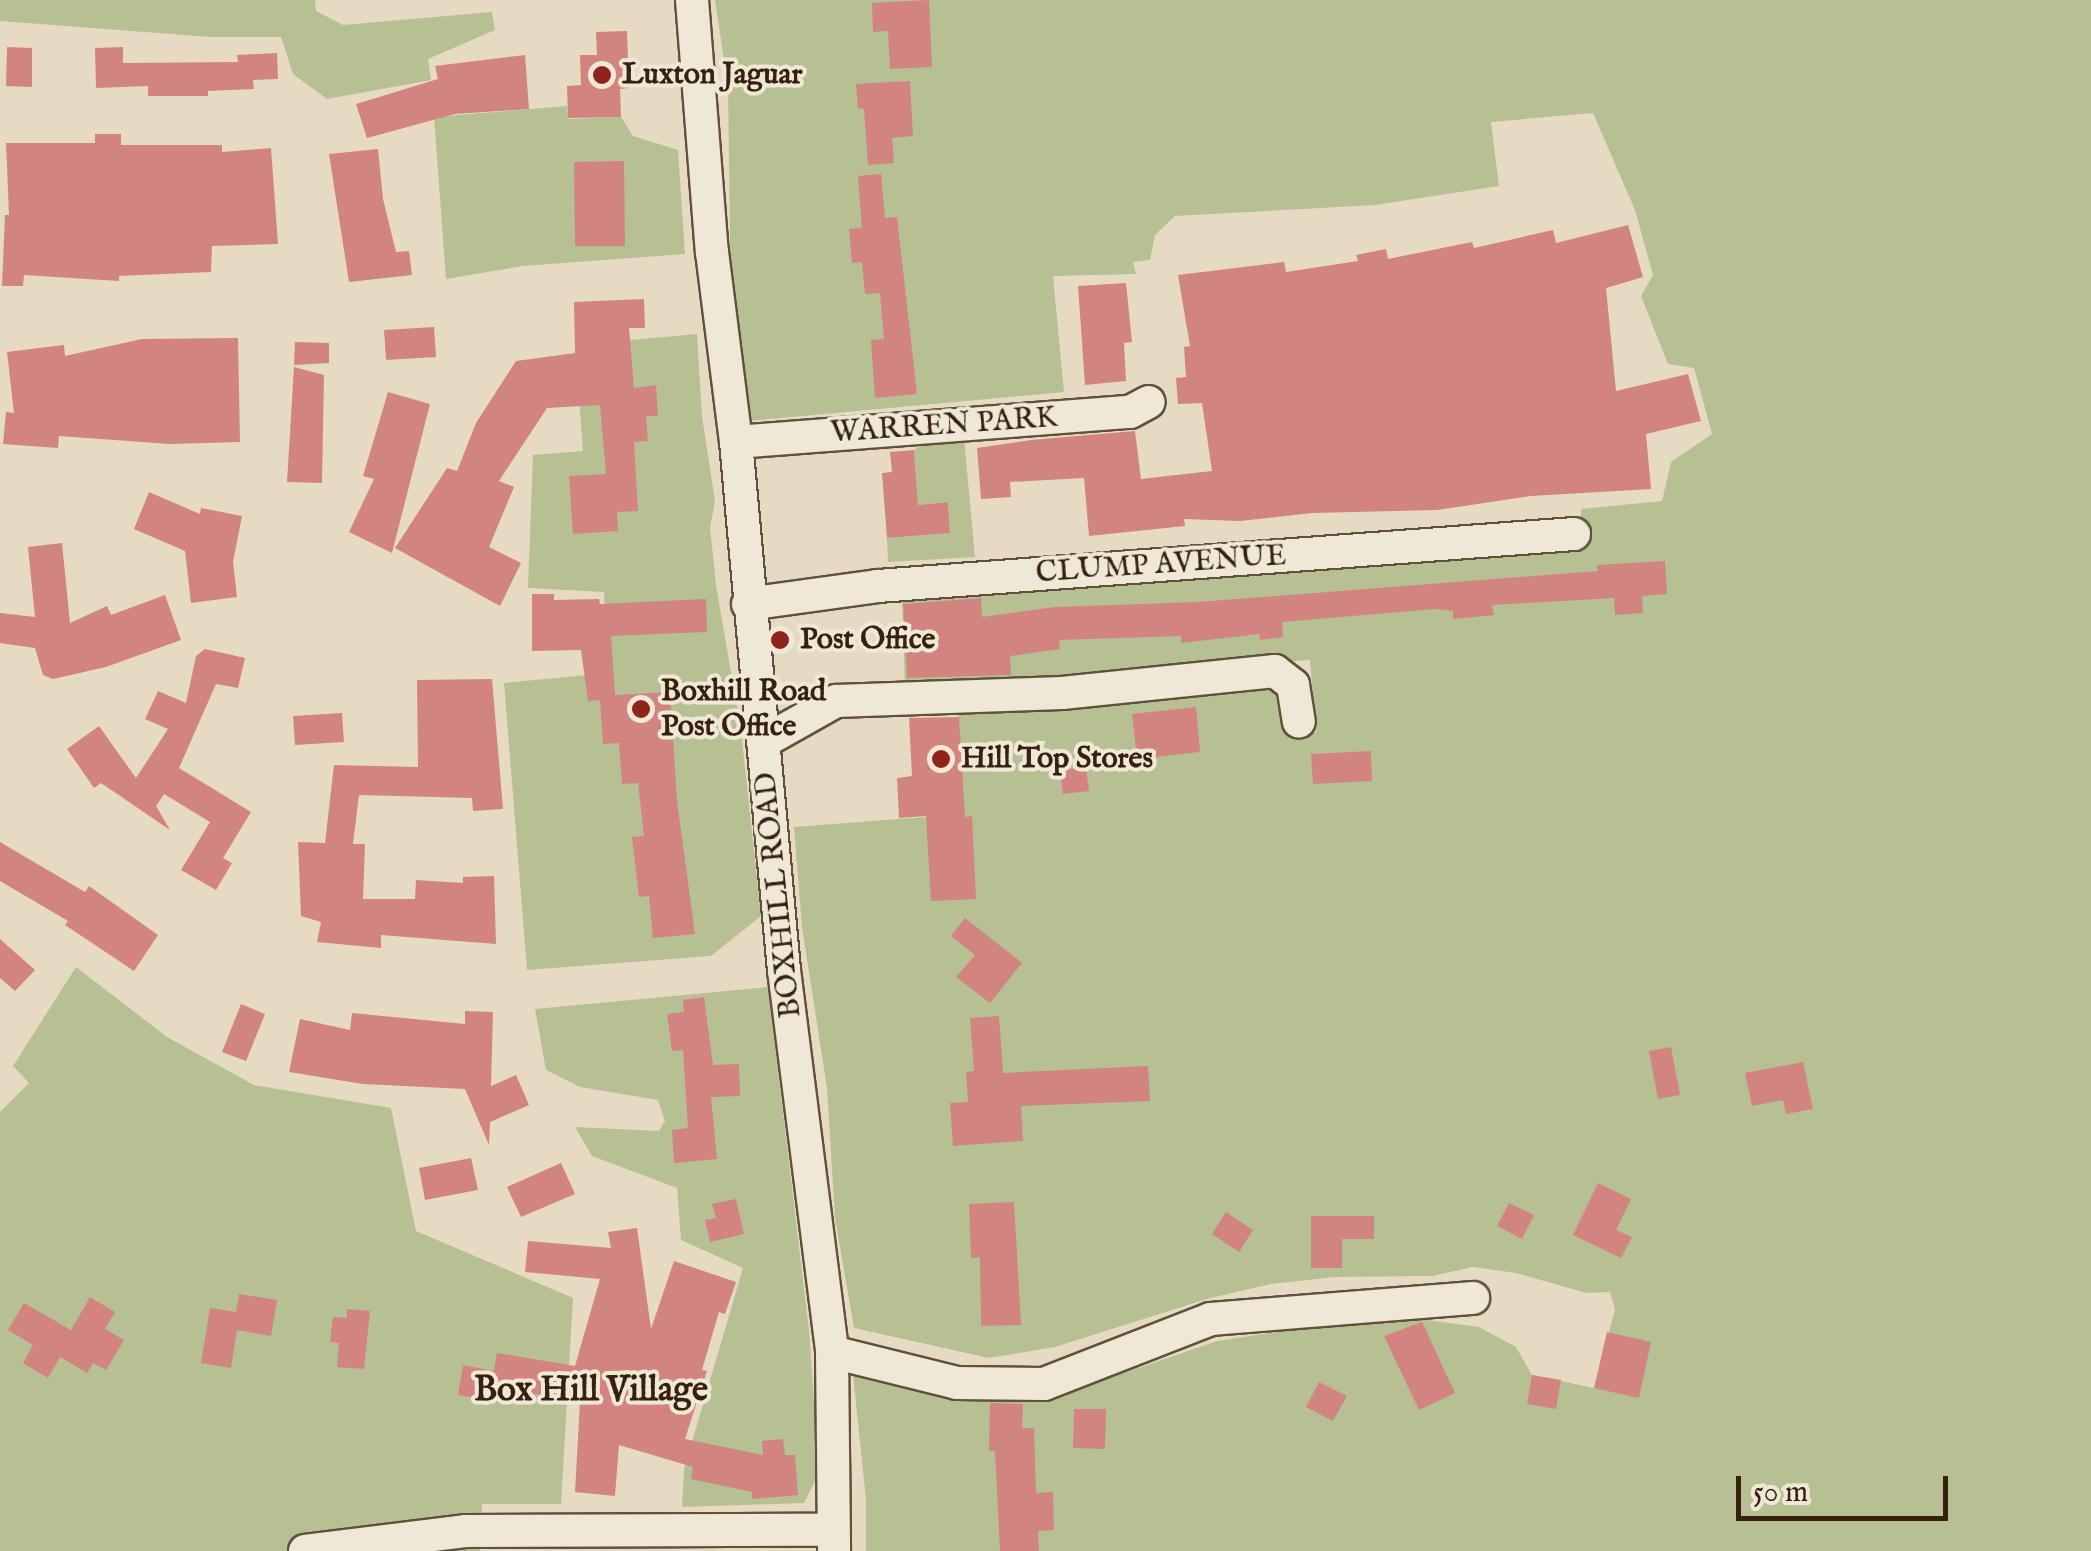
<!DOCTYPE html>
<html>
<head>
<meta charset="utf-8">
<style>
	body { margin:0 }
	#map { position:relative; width:2091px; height:1551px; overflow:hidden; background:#e6dbc2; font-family:"IM FELL English",serif }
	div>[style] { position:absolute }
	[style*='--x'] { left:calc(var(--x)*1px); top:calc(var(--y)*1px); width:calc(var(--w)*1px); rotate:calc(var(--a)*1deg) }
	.green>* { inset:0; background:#b6c093 }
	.building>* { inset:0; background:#d28480 }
	.roads { filter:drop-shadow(2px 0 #62503b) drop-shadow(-2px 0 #62503b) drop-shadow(0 2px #62503b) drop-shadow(0 -2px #62503b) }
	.street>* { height:32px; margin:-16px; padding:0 16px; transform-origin:16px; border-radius:16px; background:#efe8d7 }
	.dots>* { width:28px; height:28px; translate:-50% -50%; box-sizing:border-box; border:5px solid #efe8d7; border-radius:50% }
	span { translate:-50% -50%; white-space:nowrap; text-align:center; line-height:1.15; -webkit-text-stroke:8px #efe8d7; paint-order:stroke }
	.poi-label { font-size:30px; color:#36210e; font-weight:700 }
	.left { translate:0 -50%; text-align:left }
	.street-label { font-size:30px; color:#36210e }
	.quarter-label { font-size:35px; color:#36210e; font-weight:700 }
	.scale { position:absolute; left:1736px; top:1476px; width:212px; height:45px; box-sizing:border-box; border:5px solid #36210e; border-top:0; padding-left:12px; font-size:30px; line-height:35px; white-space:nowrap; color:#36210e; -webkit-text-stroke:8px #efe8d7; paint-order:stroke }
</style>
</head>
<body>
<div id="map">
	<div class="green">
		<i style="clip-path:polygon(0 0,315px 0,316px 11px,343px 25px,492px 12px,495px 30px,428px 59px,431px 80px,327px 99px,293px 74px,281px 37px,211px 37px,0 21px)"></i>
		<i style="clip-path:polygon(715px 0,2091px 0,2091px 1551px,866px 1551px,866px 1500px,853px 1374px,878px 1373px,1057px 1396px,1217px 1341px,1329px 1324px,1420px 1319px,1479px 1327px,1516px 1347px,1532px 1375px,1594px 1388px,1615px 1309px,1610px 1292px,1586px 1293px,1516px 1273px,1473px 1267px,1432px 1276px,1335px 1277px,1271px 1284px,1210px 1298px,1055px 1347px,989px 1358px,854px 1328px,835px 1218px,827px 1088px,802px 927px,794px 827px,964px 814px,958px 703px,1178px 688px,1274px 688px,1284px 733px,1316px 733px,1310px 660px,905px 690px,902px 595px,1582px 546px,1581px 509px,1662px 501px,1671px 462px,1712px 434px,1694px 368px,1668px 364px,1641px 296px,1653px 275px,1635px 210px,1593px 113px,1491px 122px,1499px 186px,1375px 205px,1175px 216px,1155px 235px,1150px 260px,1133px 262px,1136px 274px,1053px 276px,1064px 392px,748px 421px,731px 309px,728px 88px)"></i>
		<i style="clip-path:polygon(567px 106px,568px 119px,621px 117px,633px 136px,678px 150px,685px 254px,523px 266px,446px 279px,434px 117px)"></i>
		<i style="clip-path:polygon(697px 334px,702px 416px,715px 502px,710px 527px,716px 585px,741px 730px,761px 916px,711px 956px,527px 970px,504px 683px,608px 673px,604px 592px,528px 588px,533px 455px,583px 451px,575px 345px)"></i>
		<i style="clip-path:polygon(964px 438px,975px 557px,888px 562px,887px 538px,950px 533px,948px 502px,918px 505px,914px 450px,927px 441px)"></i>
		<i style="clip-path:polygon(76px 967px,167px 1037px,254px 1085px,391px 1108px,416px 1231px,573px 1298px,561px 1504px,482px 1504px,480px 1551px,0 1551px,0 1112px,29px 1083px,13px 1066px)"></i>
		<i style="clip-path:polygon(768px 987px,809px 1330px,819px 1473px,804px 1503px,682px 1507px,684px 1469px,743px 1268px,681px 1240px,677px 1188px,592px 1156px,575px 1127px,659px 1131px,665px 1121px,658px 1100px,580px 1087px,546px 1070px,535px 1009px)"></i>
	</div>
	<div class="building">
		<i style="clip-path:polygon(929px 0,932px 67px,890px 69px,888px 31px,873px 32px,872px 3px)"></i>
		<i style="clip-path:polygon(627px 31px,629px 88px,620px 89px,621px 117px,568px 118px,567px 86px,581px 85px,580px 55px,597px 55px,596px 32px)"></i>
		<i style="clip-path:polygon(7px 47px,32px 48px,32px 87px,6px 86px)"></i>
		<i style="clip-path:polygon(123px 47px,123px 63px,238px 62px,237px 55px,277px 53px,278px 79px,253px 80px,254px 89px,208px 91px,208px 96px,148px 96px,148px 86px,96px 88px,95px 48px)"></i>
		<i style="clip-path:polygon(525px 55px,529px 109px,455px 114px,367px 138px,356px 104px,438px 79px,435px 66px)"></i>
		<i style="clip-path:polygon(910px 81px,913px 136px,892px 138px,894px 163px,868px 165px,864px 109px,858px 108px,856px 84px)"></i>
		<i style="clip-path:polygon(95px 134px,121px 134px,121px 145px,222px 145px,222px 152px,271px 148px,278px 244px,212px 246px,211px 272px,119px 276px,119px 281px,24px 275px,23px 286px,2px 286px,5px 215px,9px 215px,6px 143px,95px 143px)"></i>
		<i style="clip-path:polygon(378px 149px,383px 199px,396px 252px,409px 251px,412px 275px,349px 282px,329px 154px)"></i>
		<i style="clip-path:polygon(624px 161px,625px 246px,575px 246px,574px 162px)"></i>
		<i style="clip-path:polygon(881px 174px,885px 218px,897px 217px,917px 394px,875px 398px,871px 340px,884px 339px,880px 293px,865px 294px,862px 262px,852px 263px,849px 229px,862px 228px,858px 176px)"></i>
		<i style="clip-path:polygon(1628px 225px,1643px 277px,1606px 288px,1616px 391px,1688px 374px,1701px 421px,1646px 434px,1651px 489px,1531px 496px,1437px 510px,1312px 513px,1240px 521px,1184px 519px,1185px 526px,1089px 536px,1084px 478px,1010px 482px,1011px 497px,981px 499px,977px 448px,1031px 440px,1135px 431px,1141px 479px,1212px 471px,1202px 403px,1178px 404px,1176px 378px,1186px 377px,1184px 347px,1190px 346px,1178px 275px,1284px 262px,1286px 272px,1358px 261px,1356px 255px,1386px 249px,1388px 259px,1472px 242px,1474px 248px,1553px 230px,1556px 243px)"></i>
		<i style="clip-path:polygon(1126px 283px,1132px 342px,1124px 343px,1126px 381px,1085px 385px,1078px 286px)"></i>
		<i style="clip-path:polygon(644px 299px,645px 328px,629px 328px,634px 388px,656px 385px,658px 416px,646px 416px,648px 441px,634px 442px,638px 511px,617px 512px,618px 531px,573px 534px,569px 476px,606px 474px,600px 405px,547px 408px,499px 481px,514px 487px,489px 547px,521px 563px,500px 606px,395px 548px,447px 468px,457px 471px,476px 423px,516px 361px,575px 353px,574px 302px)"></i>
		<i style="clip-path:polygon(434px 327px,436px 357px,386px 360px,384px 330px)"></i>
		<i style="clip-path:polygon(238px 338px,240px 442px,170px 444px,59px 436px,58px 448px,3px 444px,6px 412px,14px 413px,7px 352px,64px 345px,65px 356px,142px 339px)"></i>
		<i style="clip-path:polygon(295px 342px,329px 343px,329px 363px,294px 365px)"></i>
		<i style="clip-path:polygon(294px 367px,324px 375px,322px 483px,287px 482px)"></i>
		<i style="clip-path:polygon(388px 392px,430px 404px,392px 553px,349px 532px,374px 479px,363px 476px)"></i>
		<i style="clip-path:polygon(914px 450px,918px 505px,948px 502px,950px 533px,887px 538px,882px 473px,892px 472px,890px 452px)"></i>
		<i style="clip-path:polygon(149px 492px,200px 514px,201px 508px,242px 516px,233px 562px,237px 597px,191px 603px,185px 551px,134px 529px)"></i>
		<i style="clip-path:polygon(62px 543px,70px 623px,107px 606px,111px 615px,165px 595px,181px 640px,106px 667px,53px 679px,43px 675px,35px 648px,0 643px,0 613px,35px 617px,28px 547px)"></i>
		<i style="clip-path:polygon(1665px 561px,1667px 594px,1642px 596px,1643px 613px,1615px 615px,1614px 598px,1492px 605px,1494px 615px,1453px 619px,1453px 611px,1435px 609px,1282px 622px,1283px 637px,1260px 640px,1259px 634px,1181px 643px,1181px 636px,1059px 640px,1060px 649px,1010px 656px,1011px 675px,907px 678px,903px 604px,981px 598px,982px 617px,1055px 607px,1198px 602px,1598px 571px,1597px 565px)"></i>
		<i style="clip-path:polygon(532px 594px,554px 594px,554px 600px,599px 599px,600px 604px,706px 599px,707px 632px,611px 636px,615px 695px,670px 692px,677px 801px,695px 934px,653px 938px,649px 896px,639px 897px,632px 837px,644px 836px,638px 783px,622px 784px,619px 743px,603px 744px,600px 700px,588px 701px,581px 650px,532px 651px)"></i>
		<i style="clip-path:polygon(205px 649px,245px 658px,238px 688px,216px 684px,179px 768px,251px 812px,223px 858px,232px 863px,216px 890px,181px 870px,210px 822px,164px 794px,156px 806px,170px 830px,101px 783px,94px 788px,67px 749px,99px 726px,136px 778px,168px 729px,145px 719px,158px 691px,186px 703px,196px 656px)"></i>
		<i style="clip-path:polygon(492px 679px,503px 809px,473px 811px,472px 798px,359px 795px,353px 844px,365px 844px,363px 899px,415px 899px,416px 880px,463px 883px,463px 877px,494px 876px,496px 944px,381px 935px,381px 948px,317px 942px,321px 922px,301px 916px,298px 842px,325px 843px,334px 765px,418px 767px,417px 680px)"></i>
		<i style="clip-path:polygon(1196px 707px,1200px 752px,1137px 759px,1132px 714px)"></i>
		<i style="clip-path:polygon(342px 713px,344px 742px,295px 745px,293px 716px)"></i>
		<i style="clip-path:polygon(959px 717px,965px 817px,972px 816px,976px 899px,931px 901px,926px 816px,899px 818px,897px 778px,912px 776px,909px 718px)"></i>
		<i style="clip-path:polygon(1371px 751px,1372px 781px,1313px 784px,1311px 754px)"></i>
		<i style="clip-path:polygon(1086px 767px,1089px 791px,1063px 794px,1060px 770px)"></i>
		<i style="clip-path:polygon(0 842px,85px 892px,89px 886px,158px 935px,134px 971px,65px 925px,68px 921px,0 881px)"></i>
		<i style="clip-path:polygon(965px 918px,1022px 963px,990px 1003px,956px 977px,975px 955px,951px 936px)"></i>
		<i style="clip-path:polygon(0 939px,35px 970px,15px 991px,0 978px)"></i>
		<i style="clip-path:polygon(704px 997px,713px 1065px,739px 1064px,740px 1096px,711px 1097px,717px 1159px,674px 1163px,672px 1130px,688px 1128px,683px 1050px,672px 1051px,667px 1014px,684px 1012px,683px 1000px)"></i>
		<i style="clip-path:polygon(241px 1004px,265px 1014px,246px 1061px,222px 1052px)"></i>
		<i style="clip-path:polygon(465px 1011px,493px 1012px,491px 1086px,516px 1075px,529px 1105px,490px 1122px,489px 1145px,465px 1089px,363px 1084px,289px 1072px,300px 1019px,350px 1030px,352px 1013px,465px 1024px)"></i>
		<i style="clip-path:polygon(999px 1016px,1003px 1073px,1148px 1066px,1150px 1101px,1021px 1106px,1023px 1141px,953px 1146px,950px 1103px,968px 1102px,966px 1072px,974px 1071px,970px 1018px)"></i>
		<i style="clip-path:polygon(1671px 1047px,1680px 1095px,1658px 1099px,1649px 1051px)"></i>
		<i style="clip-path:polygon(1803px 1062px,1813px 1109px,1786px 1114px,1783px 1100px,1752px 1106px,1745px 1073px)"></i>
		<i style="clip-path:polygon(471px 1158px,478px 1190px,425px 1200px,419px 1168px)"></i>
		<i style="clip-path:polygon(561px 1163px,575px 1194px,521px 1217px,507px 1187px)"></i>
		<i style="clip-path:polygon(1598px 1183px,1631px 1199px,1616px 1230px,1632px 1237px,1621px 1258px,1573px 1235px)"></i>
		<i style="clip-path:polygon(736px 1199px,744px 1234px,710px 1242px,705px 1220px,716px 1218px,712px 1204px)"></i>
		<i style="clip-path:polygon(1014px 1202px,1021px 1325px,981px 1326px,980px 1257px,971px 1258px,969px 1204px)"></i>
		<i style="clip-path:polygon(1509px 1203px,1534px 1215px,1522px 1239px,1497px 1226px)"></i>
		<i style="clip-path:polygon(1226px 1212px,1253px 1230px,1239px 1252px,1212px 1234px)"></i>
		<i style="clip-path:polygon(1311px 1216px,1374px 1216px,1374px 1239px,1342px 1239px,1342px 1268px,1311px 1268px)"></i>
		<i style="clip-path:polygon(637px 1228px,651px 1329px,674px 1261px,736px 1282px,725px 1314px,719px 1312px,702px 1370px,707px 1371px,685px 1439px,763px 1455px,762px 1441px,783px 1439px,785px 1455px,795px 1455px,798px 1495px,752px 1499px,752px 1492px,691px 1479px,693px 1467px,619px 1445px,615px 1496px,575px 1492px,580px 1401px,502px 1389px,499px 1402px,458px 1395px,463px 1365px,494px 1371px,497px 1353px,575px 1366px,600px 1279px,525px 1272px,528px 1241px,611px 1248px,608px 1232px)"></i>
		<i style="clip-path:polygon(239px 1294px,277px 1300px,271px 1336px,237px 1330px,231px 1368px,201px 1363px,210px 1308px,236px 1312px)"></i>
		<i style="clip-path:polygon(90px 1297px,115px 1312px,105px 1329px,124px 1340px,106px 1370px,93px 1363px,87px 1373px,60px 1357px,48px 1378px,23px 1363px,33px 1345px,8px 1330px,24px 1303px,71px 1330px)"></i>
		<i style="clip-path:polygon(347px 1309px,370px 1311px,364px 1369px,337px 1367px,339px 1343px,330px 1342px,333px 1317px,347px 1318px)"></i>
		<i style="clip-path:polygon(1422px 1322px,1455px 1393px,1419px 1410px,1384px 1336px)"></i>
		<i style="clip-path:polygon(1607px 1332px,1651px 1342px,1639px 1398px,1594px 1388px)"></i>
		<i style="clip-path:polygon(1532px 1375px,1561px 1380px,1556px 1409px,1527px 1404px)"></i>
		<i style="clip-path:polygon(1319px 1382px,1347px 1396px,1333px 1421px,1306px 1407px)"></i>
		<i style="clip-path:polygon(990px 1403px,1023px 1404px,1022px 1428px,1034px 1428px,1036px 1493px,1053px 1492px,1054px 1530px,1038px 1531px,1039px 1551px,1000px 1551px,995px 1451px,989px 1451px)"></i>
		<i style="clip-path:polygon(1074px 1409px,1106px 1409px,1105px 1449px,1073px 1448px)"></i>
	</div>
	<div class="roads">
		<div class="street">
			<i style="--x:692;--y:0;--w:253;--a:85.5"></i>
			<i style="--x:712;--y:252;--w:192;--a:82.8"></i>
			<i style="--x:736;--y:442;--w:530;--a:84.81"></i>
			<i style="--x:784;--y:970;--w:385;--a:82.8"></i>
			<i style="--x:832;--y:1352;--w:199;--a:89.4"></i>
			<i style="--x:736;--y:442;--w:395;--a:-4.4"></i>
			<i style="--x:1130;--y:412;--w:21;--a:-28"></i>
			<i style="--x:748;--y:604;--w:131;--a:-7.9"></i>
			<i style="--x:878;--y:586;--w:698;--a:-4.27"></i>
			<i style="--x:763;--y:742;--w:84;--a:-29.3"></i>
			<i style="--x:836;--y:701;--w:226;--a:-2"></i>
			<i style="--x:1062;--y:693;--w:214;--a:-5.9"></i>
			<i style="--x:1275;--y:671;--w:23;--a:38"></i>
			<i style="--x:1293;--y:685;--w:37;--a:81"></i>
			<i style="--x:832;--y:1352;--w:129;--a:13.9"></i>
			<i style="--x:957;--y:1383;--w:87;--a:0.7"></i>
			<i style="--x:1044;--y:1384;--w:179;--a:-21.3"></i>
			<i style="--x:1211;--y:1319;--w:263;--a:-4.6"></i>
			<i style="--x:305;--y:1551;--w:161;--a:-7.1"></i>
			<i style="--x:465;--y:1531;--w:367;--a:-0.2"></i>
		</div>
	</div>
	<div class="dots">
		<i style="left:602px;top:75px;background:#8f2418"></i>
		<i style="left:780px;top:640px;background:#8f2418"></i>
		<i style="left:641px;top:709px;background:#8f2418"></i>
		<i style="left:941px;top:759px;background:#8f2418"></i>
	</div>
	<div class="poi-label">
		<span class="left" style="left:622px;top:75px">Luxton Jaguar</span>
		<span class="left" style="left:800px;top:640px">Post Office</span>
		<span class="left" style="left:661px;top:709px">Boxhill Road<br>Post Office</span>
		<span class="left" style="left:961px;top:759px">Hill Top Stores</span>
	</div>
	<div class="street-label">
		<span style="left:944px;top:426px;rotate:-4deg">WARREN PARK</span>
		<span style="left:1161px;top:565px;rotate:-4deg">CLUMP AVENUE</span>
		<span style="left:779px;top:895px;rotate:-96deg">BOXHILL ROAD</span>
	</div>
	<div class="quarter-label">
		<span style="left:591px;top:1391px">Box Hill Village</span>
	</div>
	<div class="scale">50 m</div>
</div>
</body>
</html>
